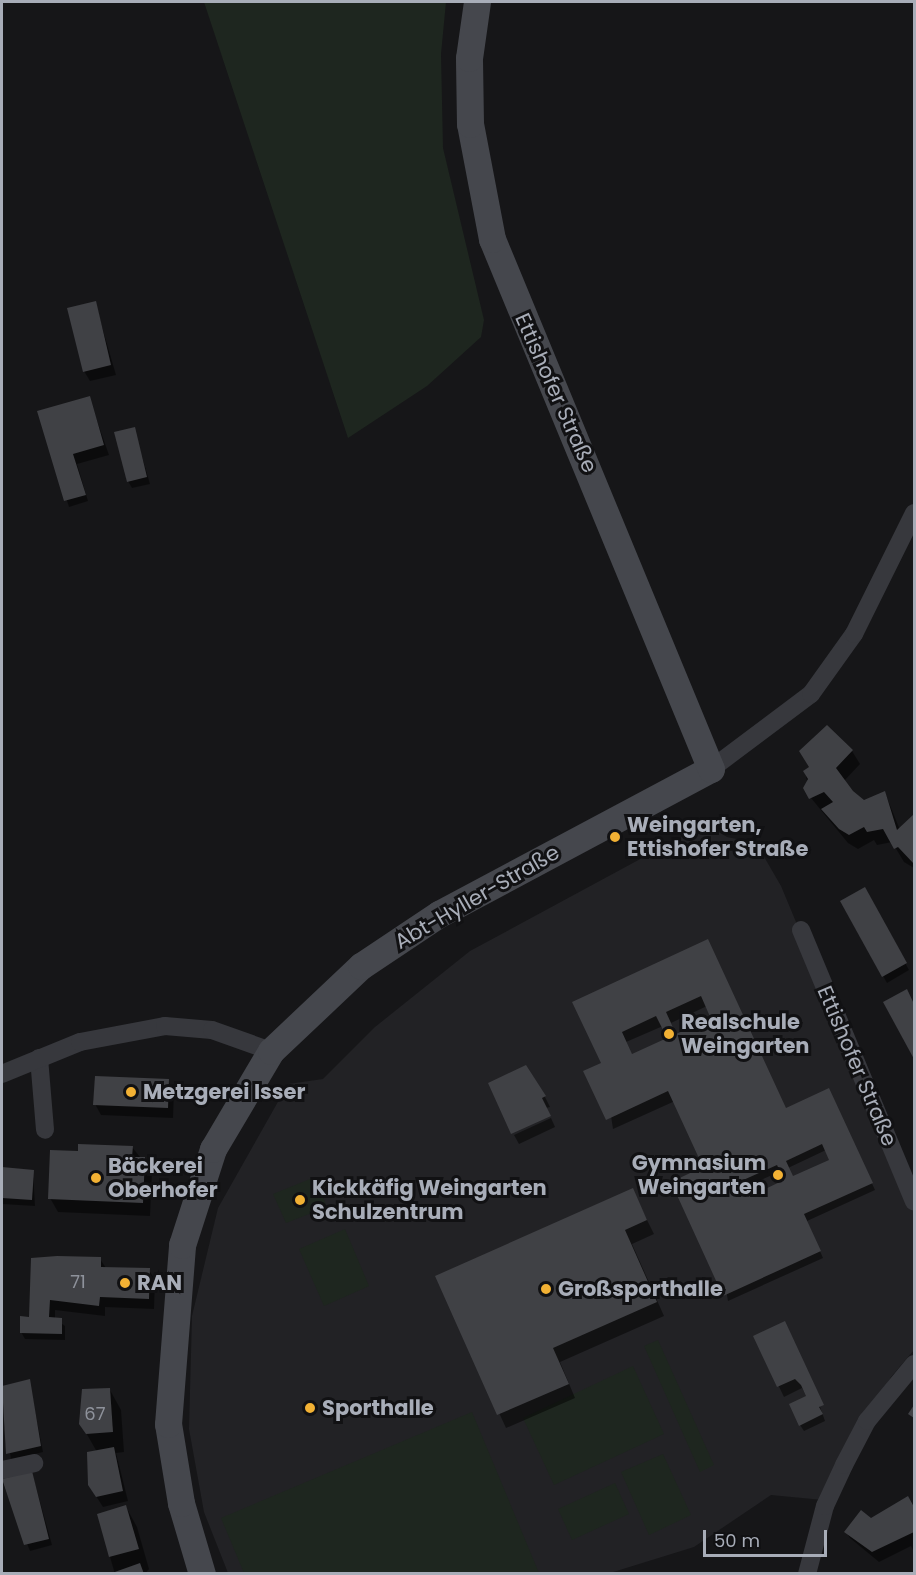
<!DOCTYPE html>
<html>
<head>
<meta charset="utf-8">
<style>
	body { margin:0 }
	#map { position:relative; width:916px; height:1575px; overflow:hidden; background:#161618; font-family:Poppins,sans-serif }
	div>[style] { position:absolute }
	[style*='--x'] { left:calc(var(--x)*1px); top:calc(var(--y)*1px); width:calc(var(--w)*1px); rotate:calc(var(--a)*1deg) }
	.built>* { inset:0; background:#222225 }
	.green>* { inset:0; background:#1e261f }
	.shadow>* { inset:0; background:#0007 }
	.building>* { inset:0; background:#404145 }
	.street>* { height:18px; margin:-9px; padding:0 9px; transform-origin:9px; border-radius:9px; background:#37383d }
	.secondary>* { height:27px; margin:-13.5px; padding:0 13.5px; transform-origin:13.5px; border-radius:13.5px; background:#45474d }
	.dots>* { width:16px; height:16px; translate:-50% -50%; box-sizing:border-box; border:3px solid #111113; border-radius:50% }
	span { translate:-50% -50%; white-space:nowrap; text-align:center; line-height:1.15; -webkit-text-stroke:6px #111113; paint-order:stroke }
	.number-label { font-size:18px; color:#8e929b }
	.number-label span { -webkit-text-stroke-width:0 }
	.street-label { font-size:21px; color:#a8adb8 }
	.poi-label { font-size:21px; color:#a8adb8; font-weight:700 }
	.left { translate:0 -50%; text-align:left }
	.right { translate:-100% -50%; text-align:right }
	.frame { position:absolute; inset:0; border:3px solid #a8adb8; pointer-events:none }
	.scale { position:absolute; left:703px; top:1530px; width:124px; height:27px; box-sizing:border-box; border:3px solid #a8adb8; border-top:0; padding-left:8px; font-size:18px; line-height:21px; white-space:nowrap; color:#a8adb8; -webkit-text-stroke:4px #111113; paint-order:stroke }
</style>
</head>
<body>
<div id="map">
	<div class="built">
		<i style="clip-path:polygon(705px 824px,727px 837px,756px 843px,781px 886px,914px 1205px,914px 1350px,891px 1377px,823px 1500px,771px 1495px,694px 1547px,610px 1573px,228px 1573px,204px 1512px,189px 1429px,192px 1316px,218px 1208px,288px 1084px,323px 1079px,375px 1027px,470px 951px)"></i>
	</div>
	<div class="green">
		<i style="clip-path:polygon(204px 2px,446px 2px,441px 54px,443px 148px,484px 320px,481px 337px,427px 386px,348px 438px)"></i>
		<i style="clip-path:polygon(315px 1177px,327px 1207px,286px 1223px,273px 1194px)"></i>
		<i style="clip-path:polygon(345px 1229px,369px 1286px,324px 1306px,299px 1249px)"></i>
		<i style="clip-path:polygon(658px 1340px,714px 1465px,700px 1472px,644px 1346px)"></i>
		<i style="clip-path:polygon(633px 1366px,664px 1434px,554px 1485px,523px 1418px)"></i>
		<i style="clip-path:polygon(472px 1412px,539px 1573px,244px 1573px,221px 1518px)"></i>
		<i style="clip-path:polygon(663px 1454px,691px 1515px,649px 1535px,621px 1472px)"></i>
		<i style="clip-path:polygon(615px 1483px,629px 1514px,572px 1540px,558px 1509px)"></i>
	</div>
	<div class="shadow">
		<i style="clip-path:polygon(95px 303px,116px 375px,90px 381px,84px 371px)"></i>
		<i style="clip-path:polygon(89px 398px,109px 455px,77px 464px,88px 501px,69px 507px,39px 412px)"></i>
		<i style="clip-path:polygon(134px 429px,150px 484px,132px 488px,128px 481px)"></i>
		<i style="clip-path:polygon(852px 751px,860px 764px,844px 781px,851px 792px,864px 801px,885px 793px,900px 830px,914px 816px,914px 868px,904px 862px,892px 842px,877px 845px,874px 840px,858px 849px,848px 843px,811px 798px,805px 772px)"></i>
		<i style="clip-path:polygon(864px 889px,909px 970px,887px 983px,842px 902px)"></i>
		<i style="clip-path:polygon(evenodd,707px 941px,786px 1110px,832px 1097px,875px 1190px,807px 1221px,823px 1258px,728px 1301px,705px 1168px,675px 1101px,613px 1129px,603px 1064px,574px 1003px,707px 941px,707px 1006px,713px 1019px,677px 1036px,671px 1023px,707px 1006px,707px 941px,663px 1026px,669px 1039px,632px 1055px,626px 1042px,663px 1026px,707px 941px,826px 1150px,831px 1161px,793px 1178px,788px 1168px,826px 1150px,707px 941px,781px 1171px,786px 1181px,748px 1198px,743px 1188px,781px 1171px)"></i>
		<i style="clip-path:polygon(906px 991px,914px 1006px,914px 1056px,885px 1003px)"></i>
		<i style="clip-path:polygon(526px 1067px,545px 1097px,550px 1107px,546px 1108px)"></i>
		<i style="clip-path:polygon(168px 1081px,174px 1091px,173px 1118px,101px 1115px,95px 1104px)"></i>
		<i style="clip-path:polygon(551px 1118px,555px 1127px,519px 1144px,514px 1135px)"></i>
		<i style="clip-path:polygon(132px 1147px,152px 1172px,150px 1216px,58px 1212px,50px 1198px,80px 1153px)"></i>
		<i style="clip-path:polygon(2px 1169px,33px 1171px,35px 1206px,2px 1204px)"></i>
		<i style="clip-path:polygon(632px 1190px,654px 1234px,632px 1244px,664px 1316px,560px 1362px,575px 1398px,506px 1428px,437px 1277px)"></i>
		<i style="clip-path:polygon(100px 1259px,106px 1268px,149px 1270px,155px 1280px,154px 1309px,105px 1307px,105px 1316px,55px 1310px,55px 1319px,65px 1326px,65px 1340px,25px 1339px,21px 1332px,31px 1318px,32px 1260px)"></i>
		<i style="clip-path:polygon(755px 1337px,812px 1384px,825px 1421px,804px 1431px,800px 1425px,808px 1397px,802px 1388px,784px 1397px)"></i>
		<i style="clip-path:polygon(29px 1380px,43px 1452px,11px 1460px,2px 1387px)"></i>
		<i style="clip-path:polygon(110px 1390px,121px 1410px,124px 1452px,116px 1453px,128px 1501px,103px 1507px,96px 1496px,97px 1452px,81px 1424px)"></i>
		<i style="clip-path:polygon(32px 1473px,52px 1545px,30px 1551px,2px 1481px)"></i>
		<i style="clip-path:polygon(908px 1498px,914px 1510px,914px 1552px,911px 1546px,879px 1562px,850px 1538px,846px 1532px,875px 1523px)"></i>
		<i style="clip-path:polygon(126px 1507px,137px 1527px,149px 1569px,145px 1574px,115px 1574px,110px 1557px)"></i>
	</div>
	<div class="building">
		<i style="clip-path:polygon(96px 301px,111px 365px,83px 372px,67px 308px)"></i>
		<i style="clip-path:polygon(90px 396px,104px 445px,73px 454px,86px 495px,64px 501px,37px 411px)"></i>
		<i style="clip-path:polygon(135px 427px,147px 477px,127px 482px,114px 432px)"></i>
		<i style="clip-path:polygon(827px 725px,853px 750px,836px 768px,853px 791px,864px 800px,885px 791px,897px 830px,914px 814px,914px 864px,898px 847px,894px 849px,883px 829px,867px 832px,864px 827px,849px 835px,839px 829px,821px 809px,833px 802px,824px 792px,809px 799px,803px 788px,808px 779px,803px 771px,809px 767px,799px 751px)"></i>
		<i style="clip-path:polygon(865px 887px,907px 963px,882px 977px,840px 901px)"></i>
		<i style="clip-path:polygon(evenodd,708px 939px,786px 1108px,829px 1088px,873px 1183px,804px 1214px,821px 1251px,723px 1296px,671px 1182px,703px 1167px,668px 1091px,606px 1120px,583px 1071px,601px 1063px,572px 1002px,708px 939px,701px 996px,711px 1019px,676px 1034px,666px 1012px,701px 996px,708px 939px,656px 1016px,667px 1038px,632px 1054px,622px 1032px,656px 1016px,708px 939px,822px 1144px,829px 1160px,793px 1176px,786px 1161px,822px 1144px,708px 939px,777px 1165px,784px 1180px,748px 1197px,741px 1181px,777px 1165px)"></i>
		<i style="clip-path:polygon(907px 989px,914px 1004px,914px 1059px,883px 1002px)"></i>
		<i style="clip-path:polygon(526px 1065px,546px 1096px,542px 1098px,551px 1116px,511px 1134px,488px 1083px)"></i>
		<i style="clip-path:polygon(95px 1076px,169px 1079px,168px 1108px,93px 1105px)"></i>
		<i style="clip-path:polygon(78px 1144px,133px 1146px,132px 1157px,145px 1157px,143px 1203px,48px 1199px,50px 1150px,78px 1151px)"></i>
		<i style="clip-path:polygon(2px 1167px,34px 1170px,32px 1200px,2px 1198px)"></i>
		<i style="clip-path:polygon(633px 1188px,647px 1220px,625px 1230px,657px 1302px,553px 1348px,569px 1384px,497px 1415px,435px 1276px)"></i>
		<i style="clip-path:polygon(57px 1256px,101px 1257px,101px 1267px,150px 1268px,149px 1299px,100px 1297px,99px 1306px,50px 1300px,49px 1317px,62px 1318px,62px 1334px,20px 1333px,20px 1316px,29px 1317px,31px 1258px)"></i>
		<i style="clip-path:polygon(785px 1321px,824px 1405px,819px 1407px,823px 1414px,799px 1426px,789px 1404px,806px 1396px,801px 1385px,795px 1379px,777px 1387px,753px 1336px)"></i>
		<i style="clip-path:polygon(30px 1379px,41px 1446px,6px 1454px,2px 1386px)"></i>
		<i style="clip-path:polygon(110px 1388px,113px 1432px,86px 1434px,79px 1424px,82px 1389px)"></i>
		<i style="clip-path:polygon(914px 1405px,914px 1418px,908px 1414px)"></i>
		<i style="clip-path:polygon(114px 1447px,123px 1491px,96px 1497px,88px 1485px,87px 1452px)"></i>
		<i style="clip-path:polygon(32px 1471px,49px 1539px,24px 1545px,2px 1479px)"></i>
		<i style="clip-path:polygon(908px 1496px,914px 1507px,914px 1532px,872px 1552px,844px 1532px,861px 1510px,871px 1518px)"></i>
		<i style="clip-path:polygon(126px 1505px,139px 1549px,109px 1557px,97px 1514px)"></i>
		<i style="clip-path:polygon(140px 1563px,144px 1574px,112px 1574px,112px 1573px)"></i>
	</div>
	<div class="street">
		<i style="--x:711;--y:769;--w:125;--a:-36.9"></i>
		<i style="--x:811;--y:694;--w:74;--a:-54.4"></i>
		<i style="--x:854;--y:634;--w:135;--a:-63.6"></i>
		<i style="--x:801;--y:930;--w:294;--a:67.4"></i>
		<i style="--x:39;--y:1058;--w:72;--a:85.2"></i>
		<i style="--x:2;--y:1074;--w:84;--a:-22.3"></i>
		<i style="--x:80;--y:1042;--w:86;--a:-10.7"></i>
		<i style="--x:165;--y:1026;--w:47;--a:4.9"></i>
		<i style="--x:212;--y:1030;--w:63;--a:19.6"></i>
		<i style="--x:2;--y:1470;--w:33;--a:-12"></i>
		<i style="--x:807;--y:1574;--w:70;--a:-75.2"></i>
		<i style="--x:825;--y:1506;--w:45;--a:-65.1"></i>
		<i style="--x:844;--y:1465;--w:50;--a:-62.4"></i>
		<i style="--x:867;--y:1421;--w:74;--a:-50.5"></i>
	</div>
	<div class="secondary">
		<i style="--x:202;--y:1574;--w:74;--a:-106.5"></i>
		<i style="--x:181;--y:1503;--w:80;--a:-99.3"></i>
		<i style="--x:168;--y:1424;--w:180;--a:-85.5"></i>
		<i style="--x:182;--y:1245;--w:101;--a:-72.1"></i>
		<i style="--x:213;--y:1149;--w:114;--a:-59.4"></i>
		<i style="--x:271;--y:1051;--w:124;--a:-43.4"></i>
		<i style="--x:361;--y:966;--w:94;--a:-33.7"></i>
		<i style="--x:439;--y:914;--w:308;--a:-28.1"></i>
		<i style="--x:711;--y:769;--w:573;--a:-112.45"></i>
		<i style="--x:492;--y:239;--w:117;--a:-100.8"></i>
		<i style="--x:470;--y:124;--w:66;--a:-90.9"></i>
		<i style="--x:469;--y:58;--w:57;--a:-81.9"></i>
	</div>
	<div class="dots">
		<i style="left:615px;top:837px;background:#f2b134"></i>
		<i style="left:669px;top:1034px;background:#f2b134"></i>
		<i style="left:131px;top:1092px;background:#f2b134"></i>
		<i style="left:778px;top:1175px;background:#f2b134"></i>
		<i style="left:96px;top:1178px;background:#f2b134"></i>
		<i style="left:300px;top:1200px;background:#f2b134"></i>
		<i style="left:125px;top:1283px;background:#f2b134"></i>
		<i style="left:546px;top:1289px;background:#f2b134"></i>
		<i style="left:310px;top:1408px;background:#f2b134"></i>
	</div>
	<div class="number-label">
		<span style="left:78px;top:1282px">71</span>
		<span style="left:95px;top:1414px">67</span>
	</div>
	<div class="street-label">
		<span style="left:556px;top:393px;rotate:66deg">Ettishofer Straße</span>
		<span style="left:477px;top:897px;rotate:-30deg">Abt-Hyller-Straße</span>
		<span style="left:857px;top:1066px;rotate:67deg">Ettishofer Straße</span>
	</div>
	<div class="poi-label">
		<span class="left" style="left:627px;top:837px">Weingarten,<br>Ettishofer Straße</span>
		<span class="left" style="left:681px;top:1034px">Realschule<br>Weingarten</span>
		<span class="left" style="left:143px;top:1092px">Metzgerei Isser</span>
		<span class="right" style="left:766px;top:1175px">Gymnasium<br>Weingarten</span>
		<span class="left" style="left:108px;top:1178px">Bäckerei<br>Oberhofer</span>
		<span class="left" style="left:312px;top:1200px">Kickkäfig Weingarten<br>Schulzentrum</span>
		<span class="left" style="left:137px;top:1283px">RAN</span>
		<span class="left" style="left:558px;top:1289px">Großsporthalle</span>
		<span class="left" style="left:322px;top:1408px">Sporthalle</span>
	</div>
	<div class="frame"></div>
	<div class="scale">50 m</div>
</div>
</body>
</html>
